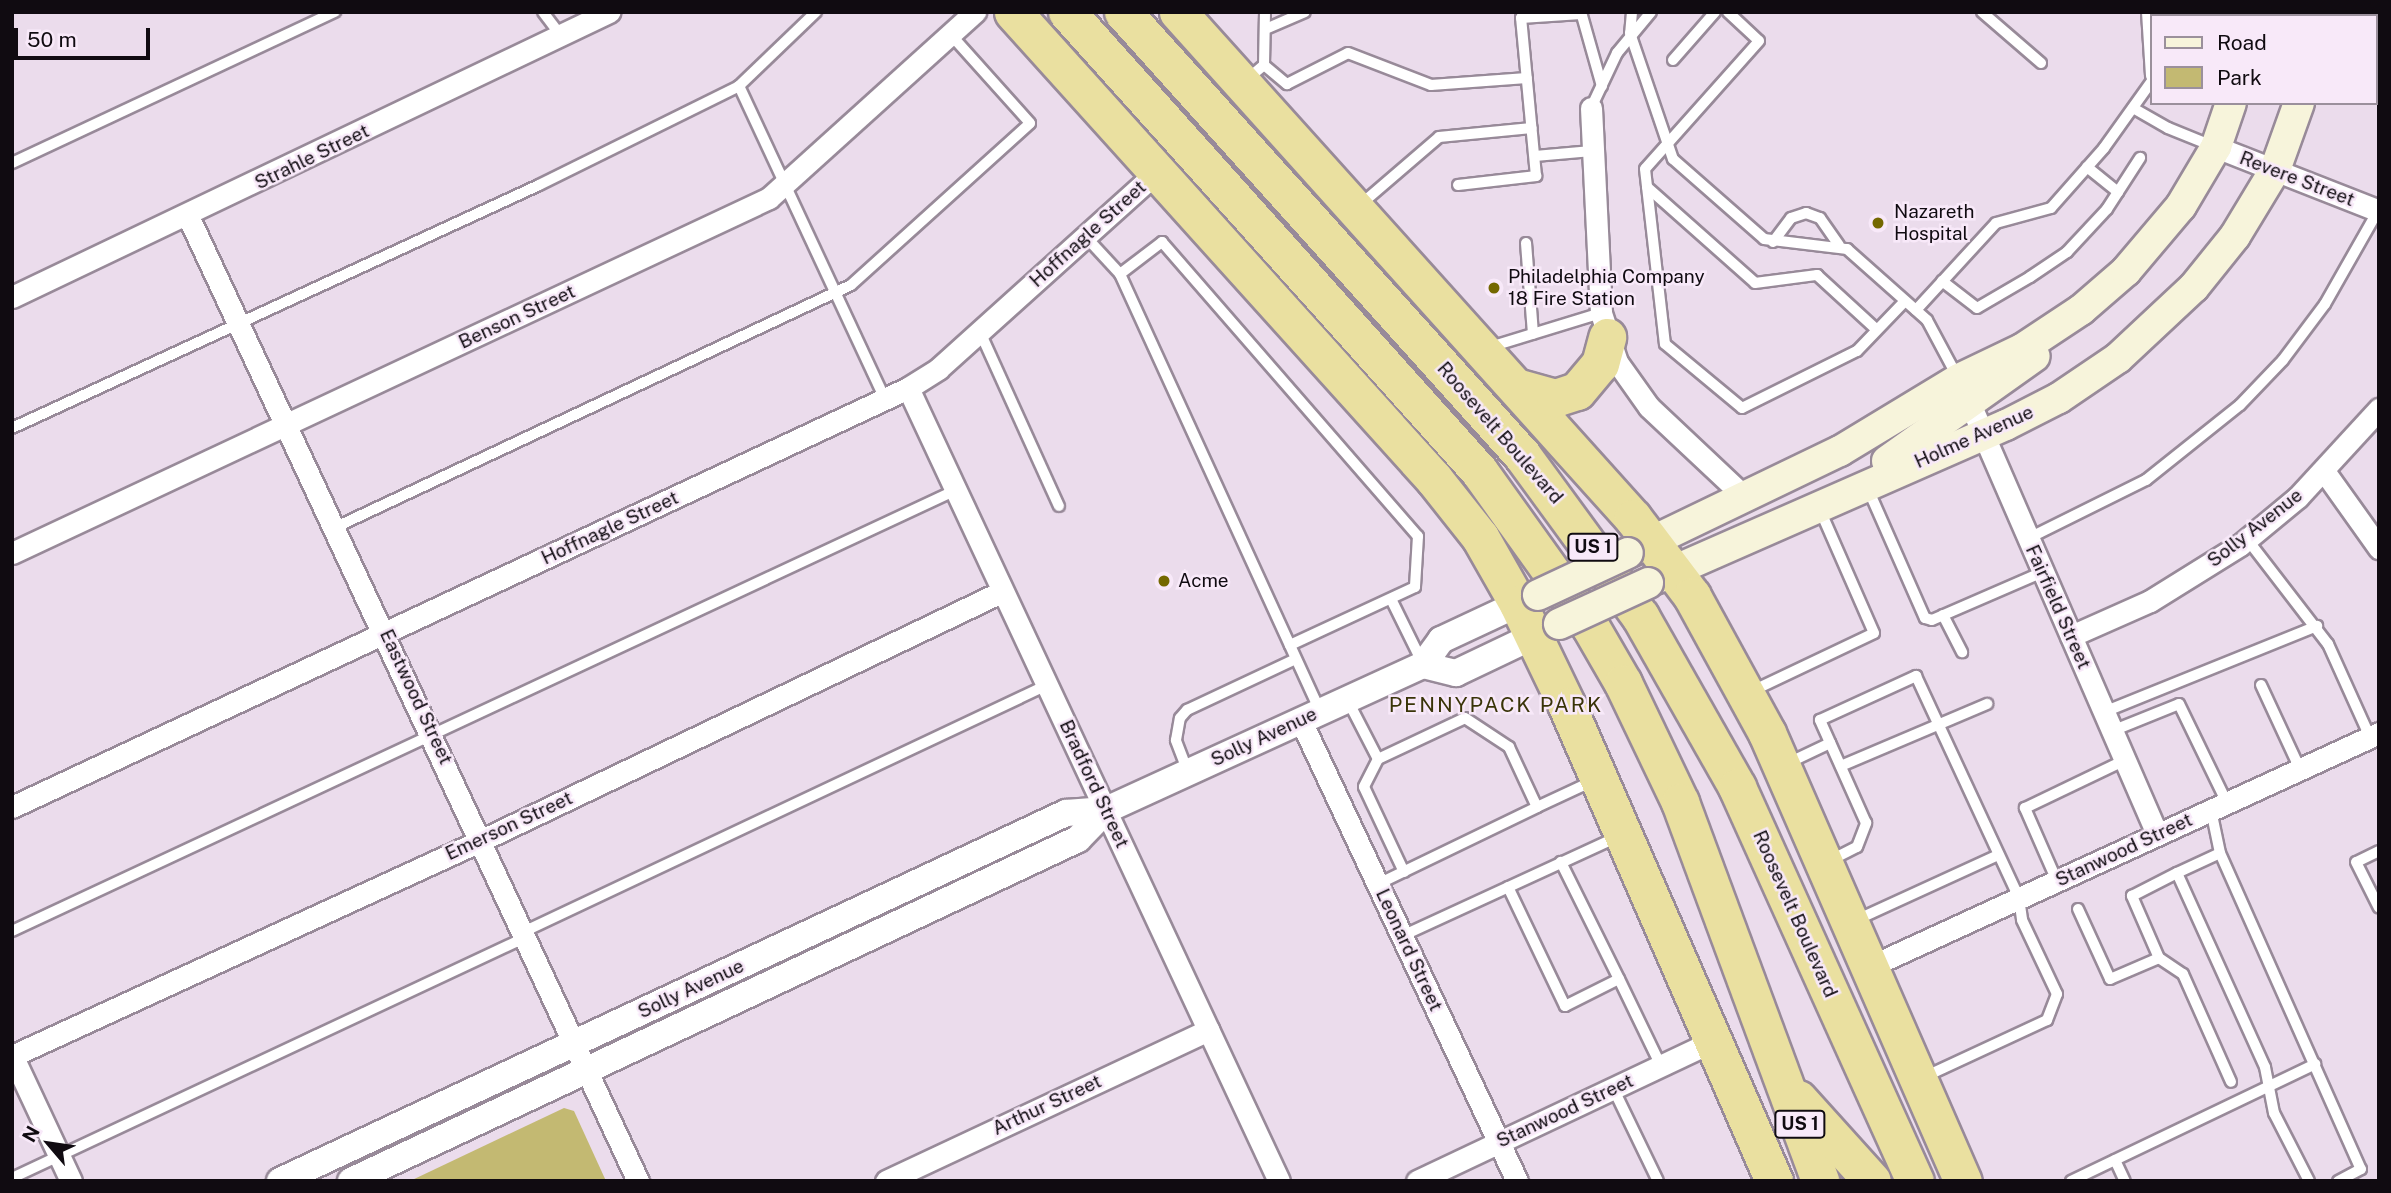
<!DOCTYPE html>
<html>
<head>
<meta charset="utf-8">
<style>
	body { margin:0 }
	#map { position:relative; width:2391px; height:1193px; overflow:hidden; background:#ebdcec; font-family:"Public Sans",sans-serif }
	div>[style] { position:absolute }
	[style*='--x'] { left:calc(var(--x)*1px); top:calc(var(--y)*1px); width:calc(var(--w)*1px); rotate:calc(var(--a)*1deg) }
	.green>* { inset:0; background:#c3b972 }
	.roads { filter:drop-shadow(2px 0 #988a99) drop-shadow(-2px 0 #988a99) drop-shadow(0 2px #988a99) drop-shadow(0 -2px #988a99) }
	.service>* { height:10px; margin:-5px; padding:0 5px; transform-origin:5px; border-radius:5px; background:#fff }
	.minor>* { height:21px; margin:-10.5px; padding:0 10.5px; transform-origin:10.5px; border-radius:10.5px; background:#fff }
	.tertiary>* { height:26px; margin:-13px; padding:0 13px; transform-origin:13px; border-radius:13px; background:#fff }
	.secondary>* { height:30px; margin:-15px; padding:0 15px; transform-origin:15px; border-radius:15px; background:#f7f4db }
	.trunk>* { height:37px; margin:-18.5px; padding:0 18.5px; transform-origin:18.5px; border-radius:18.5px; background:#eae0a0 }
	.bridges { filter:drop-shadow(2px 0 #988a99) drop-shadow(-2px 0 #988a99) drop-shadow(0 2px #988a99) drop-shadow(0 -2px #988a99) }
	.secondary-bridge>* { height:30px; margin:-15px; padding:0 15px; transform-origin:15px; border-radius:15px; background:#f7f4db }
	.dots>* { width:19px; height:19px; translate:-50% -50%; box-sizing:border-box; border:4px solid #f8e9f9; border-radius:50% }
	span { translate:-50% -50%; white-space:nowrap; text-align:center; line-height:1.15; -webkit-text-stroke:5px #f8e9f9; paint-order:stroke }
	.shield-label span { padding:2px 5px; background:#f8e9f9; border:2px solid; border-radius:5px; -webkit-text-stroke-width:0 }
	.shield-label { font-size:18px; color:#100b11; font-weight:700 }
	.street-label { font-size:19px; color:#100b11 }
	.poi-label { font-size:19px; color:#100b11 }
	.left { translate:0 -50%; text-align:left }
	.neighbourhood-label { font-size:21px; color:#393408; letter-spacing:2px }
	.frame { position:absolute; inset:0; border:14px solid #100b11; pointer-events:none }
	.legend { position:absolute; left:2150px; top:14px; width:228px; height:91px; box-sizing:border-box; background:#f8e9f9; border:2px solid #9b909c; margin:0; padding:9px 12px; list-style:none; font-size:21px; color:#100b11 }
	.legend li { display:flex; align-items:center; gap:14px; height:35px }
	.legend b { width:35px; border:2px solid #9b909c }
	.north { position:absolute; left:14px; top:1109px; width:70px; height:70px; -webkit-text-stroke:5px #f8e9f9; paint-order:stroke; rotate:299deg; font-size:19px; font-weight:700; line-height:28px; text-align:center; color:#100b11 }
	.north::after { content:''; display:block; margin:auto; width:24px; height:32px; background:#100b11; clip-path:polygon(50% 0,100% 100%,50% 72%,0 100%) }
	.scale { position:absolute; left:14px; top:28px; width:136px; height:32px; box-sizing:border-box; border:4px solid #100b11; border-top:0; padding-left:9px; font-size:21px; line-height:24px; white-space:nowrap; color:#100b11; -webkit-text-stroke:5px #f8e9f9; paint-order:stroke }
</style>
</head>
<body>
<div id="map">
	<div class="green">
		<i style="clip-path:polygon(564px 1108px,574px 1111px,606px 1181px,410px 1181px)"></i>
	</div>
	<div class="roads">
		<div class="service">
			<i style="--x:543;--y:12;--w:31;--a:53"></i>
			<i style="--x:1581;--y:12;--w:77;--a:74.2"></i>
			<i style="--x:1632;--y:12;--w:21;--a:95"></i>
			<i style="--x:1630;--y:33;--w:133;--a:71.2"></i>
			<i style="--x:1673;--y:159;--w:121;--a:41.3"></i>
			<i style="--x:1764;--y:239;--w:84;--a:6.9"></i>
			<i style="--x:1847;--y:249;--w:107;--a:41.6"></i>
			<i style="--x:1927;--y:320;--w:66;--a:61.9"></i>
			<i style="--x:1728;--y:12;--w:42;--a:43.1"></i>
			<i style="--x:1759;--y:41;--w:171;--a:131.7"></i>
			<i style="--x:1645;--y:169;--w:176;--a:83.5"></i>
			<i style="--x:1665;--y:344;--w:100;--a:39.7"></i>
			<i style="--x:1742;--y:408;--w:128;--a:-26.4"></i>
			<i style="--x:1857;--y:351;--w:69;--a:-46.2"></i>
			<i style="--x:1982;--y:12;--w:78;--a:40.8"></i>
			<i style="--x:2147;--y:12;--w:64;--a:86.4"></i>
			<i style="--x:2203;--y:16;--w:6;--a:-45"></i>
			<i style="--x:1268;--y:28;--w:40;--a:-23.4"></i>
			<i style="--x:1673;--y:60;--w:64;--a:-48.8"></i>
			<i style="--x:1264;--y:65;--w:30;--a:40"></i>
			<i style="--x:1287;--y:84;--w:68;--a:-26.9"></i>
			<i style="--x:1348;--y:53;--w:89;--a:21.1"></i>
			<i style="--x:1431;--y:85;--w:96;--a:-4.2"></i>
			<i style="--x:1245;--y:81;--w:25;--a:-40"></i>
			<i style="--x:1264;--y:65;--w:53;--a:-88.9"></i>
			<i style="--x:739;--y:86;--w:107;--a:-43.9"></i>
			<i style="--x:1591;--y:108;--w:61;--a:-64.7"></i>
			<i style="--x:1617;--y:53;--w:53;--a:-50.3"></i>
			<i style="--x:2133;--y:108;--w:40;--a:29.7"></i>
			<i style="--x:2168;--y:128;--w:51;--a:22"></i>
			<i style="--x:1535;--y:156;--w:57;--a:-5"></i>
			<i style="--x:12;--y:163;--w:357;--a:-25.1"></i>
			<i style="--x:2087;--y:167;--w:40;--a:39"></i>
			<i style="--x:1458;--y:185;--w:79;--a:-6.6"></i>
			<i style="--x:1536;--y:176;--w:159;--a:-95.4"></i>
			<i style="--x:1521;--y:18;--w:60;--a:-3.8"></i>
			<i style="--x:1647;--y:187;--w:144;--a:41.6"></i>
			<i style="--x:1755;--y:283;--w:63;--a:-7.4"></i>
			<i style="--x:1817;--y:275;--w:81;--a:42.5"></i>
			<i style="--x:1360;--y:205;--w:104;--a:-40.7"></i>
			<i style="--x:1439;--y:137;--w:93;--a:-5.5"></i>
			<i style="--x:1086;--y:237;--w:50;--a:47.4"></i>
			<i style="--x:1120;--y:274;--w:481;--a:65.4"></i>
			<i style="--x:1773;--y:242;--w:30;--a:-53"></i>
			<i style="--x:1791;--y:218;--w:16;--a:-18"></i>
			<i style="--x:1806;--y:213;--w:15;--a:20"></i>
			<i style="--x:1820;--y:218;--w:33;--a:55"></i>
			<i style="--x:1526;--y:243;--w:91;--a:85.6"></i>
			<i style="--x:1120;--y:274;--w:53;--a:-37.3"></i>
			<i style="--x:1162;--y:242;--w:390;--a:49"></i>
			<i style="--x:1418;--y:536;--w:51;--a:93.4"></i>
			<i style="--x:1415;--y:587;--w:138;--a:155.1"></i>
			<i style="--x:1942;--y:281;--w:44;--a:37.6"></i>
			<i style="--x:1977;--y:308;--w:61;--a:-30.3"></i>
			<i style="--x:2030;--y:277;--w:45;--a:-34"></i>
			<i style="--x:2067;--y:252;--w:59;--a:-47.1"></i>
			<i style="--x:2107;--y:209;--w:61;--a:-57.1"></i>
			<i style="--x:1916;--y:310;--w:118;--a:-47.4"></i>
			<i style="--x:1996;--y:223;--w:57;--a:-15.3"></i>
			<i style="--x:2051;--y:208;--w:80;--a:-48.5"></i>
			<i style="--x:2104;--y:148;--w:81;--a:-54.5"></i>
			<i style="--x:980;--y:332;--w:191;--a:65.6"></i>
			<i style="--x:1490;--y:347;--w:116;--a:-17"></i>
			<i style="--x:12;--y:428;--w:580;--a:-24.75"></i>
			<i style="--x:539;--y:185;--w:223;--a:-26.3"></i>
			<i style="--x:739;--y:86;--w:345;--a:65"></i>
			<i style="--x:1868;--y:489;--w:141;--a:66.2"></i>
			<i style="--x:1925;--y:618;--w:7;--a:16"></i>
			<i style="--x:1932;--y:620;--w:121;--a:-23.4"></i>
			<i style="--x:334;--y:528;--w:571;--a:-25.17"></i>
			<i style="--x:851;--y:285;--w:241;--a:-42.1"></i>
			<i style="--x:1030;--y:123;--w:118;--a:-131.9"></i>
			<i style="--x:2029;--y:538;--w:131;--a:-26.4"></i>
			<i style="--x:2146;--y:480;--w:120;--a:-38.6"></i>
			<i style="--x:2240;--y:405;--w:62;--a:-46.3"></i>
			<i style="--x:2283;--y:360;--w:70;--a:-53.1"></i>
			<i style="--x:2325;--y:304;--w:109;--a:-60.4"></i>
			<i style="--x:2247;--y:539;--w:133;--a:52.4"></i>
			<i style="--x:2328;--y:644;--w:102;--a:65.7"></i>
			<i style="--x:1391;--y:599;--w:70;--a:63.8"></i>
			<i style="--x:1943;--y:615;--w:42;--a:62.8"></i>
			<i style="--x:2261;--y:685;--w:93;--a:65.1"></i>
			<i style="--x:1750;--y:692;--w:137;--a:-25.4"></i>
			<i style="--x:1874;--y:633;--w:137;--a:-113.7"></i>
			<i style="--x:1348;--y:701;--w:65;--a:62.7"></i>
			<i style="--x:1378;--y:759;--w:96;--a:-25.2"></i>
			<i style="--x:1465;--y:718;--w:53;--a:33.4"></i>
			<i style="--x:1509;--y:747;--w:66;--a:65"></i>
			<i style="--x:1537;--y:807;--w:64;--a:-25"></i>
			<i style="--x:2104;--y:712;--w:230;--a:-22"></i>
			<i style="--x:2112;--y:731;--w:72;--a:-21.9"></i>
			<i style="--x:2179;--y:704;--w:110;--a:64.1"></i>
			<i style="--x:1378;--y:759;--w:31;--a:117"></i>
			<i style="--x:1364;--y:787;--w:94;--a:64.8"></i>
			<i style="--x:1786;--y:764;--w:49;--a:-25.5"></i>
			<i style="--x:1841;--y:766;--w:159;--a:-23"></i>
			<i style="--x:1188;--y:772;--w:34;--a:-111"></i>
			<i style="--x:1176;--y:740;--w:22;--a:-80"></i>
			<i style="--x:1180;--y:718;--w:11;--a:-49"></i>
			<i style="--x:1187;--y:710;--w:120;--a:-25.1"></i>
			<i style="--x:2211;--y:810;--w:44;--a:78.2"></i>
			<i style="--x:2379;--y:851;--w:25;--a:154"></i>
			<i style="--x:2356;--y:862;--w:51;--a:63.4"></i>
			<i style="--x:1829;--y:861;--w:31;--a:-27"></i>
			<i style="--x:1857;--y:847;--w:26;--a:-69"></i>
			<i style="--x:1866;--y:823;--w:113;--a:-114.1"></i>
			<i style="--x:1820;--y:720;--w:106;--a:-24.6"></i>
			<i style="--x:1916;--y:676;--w:245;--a:65.1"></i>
			<i style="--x:2019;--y:898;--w:22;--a:82"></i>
			<i style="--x:2022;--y:920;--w:82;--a:64.7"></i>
			<i style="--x:2057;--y:994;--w:28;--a:111"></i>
			<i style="--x:2047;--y:1020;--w:136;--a:155.1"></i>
			<i style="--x:2057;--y:881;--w:80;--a:-113.7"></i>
			<i style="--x:2025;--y:808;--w:111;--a:-25.6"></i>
			<i style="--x:1378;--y:884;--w:177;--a:-25.8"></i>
			<i style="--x:1508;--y:887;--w:132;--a:64.4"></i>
			<i style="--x:1565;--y:1006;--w:60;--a:-26.6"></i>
			<i style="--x:1619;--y:979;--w:131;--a:-116.4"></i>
			<i style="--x:2078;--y:909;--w:77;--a:65.4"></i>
			<i style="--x:2110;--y:979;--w:53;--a:-23.2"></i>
			<i style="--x:2159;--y:958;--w:68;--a:-113.5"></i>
			<i style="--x:2132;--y:896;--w:51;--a:-27.1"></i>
			<i style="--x:1854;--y:921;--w:158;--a:-24.6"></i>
			<i style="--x:12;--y:931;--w:1042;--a:-25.04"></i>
			<i style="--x:521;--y:933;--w:582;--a:-25.24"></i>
			<i style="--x:1402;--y:936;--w:239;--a:-24.7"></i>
			<i style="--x:2159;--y:958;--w:29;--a:34"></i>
			<i style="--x:2183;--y:974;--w:118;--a:66"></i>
			<i style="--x:1619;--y:979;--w:97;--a:64.2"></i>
			<i style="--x:1613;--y:1088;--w:103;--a:64.2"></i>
			<i style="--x:2115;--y:1160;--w:23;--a:65"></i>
			<i style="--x:12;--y:1178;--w:565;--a:-25.11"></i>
			<i style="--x:2071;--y:1181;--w:271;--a:-25.6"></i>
			<i style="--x:2309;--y:1181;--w:76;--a:-117.2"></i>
			<i style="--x:2274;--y:1113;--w:47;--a:-101.1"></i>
			<i style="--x:2265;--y:1067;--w:213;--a:-114.4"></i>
			<i style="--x:2177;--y:873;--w:47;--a:-24.9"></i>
			<i style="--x:2220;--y:853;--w:346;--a:66"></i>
			<i style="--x:2361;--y:1169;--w:26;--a:152"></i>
		</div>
		<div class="minor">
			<i style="--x:1591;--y:108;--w:205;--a:87.2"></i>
			<i style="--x:1601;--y:313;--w:52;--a:71.9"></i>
			<i style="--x:1617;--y:362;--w:55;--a:54.6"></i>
			<i style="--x:1649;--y:407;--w:133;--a:43.2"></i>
			<i style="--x:2216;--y:147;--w:175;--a:21.4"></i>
			<i style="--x:188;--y:216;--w:1065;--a:65"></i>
			<i style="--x:12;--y:297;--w:662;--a:-25.52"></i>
			<i style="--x:908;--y:388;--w:875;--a:64.93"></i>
			<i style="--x:1964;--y:390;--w:484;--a:66.5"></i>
			<i style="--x:2324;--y:471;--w:95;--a:54.5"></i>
			<i style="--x:12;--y:553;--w:836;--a:-25.12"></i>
			<i style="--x:769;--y:198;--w:278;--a:-42.1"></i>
			<i style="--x:2071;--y:636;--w:86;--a:-23.9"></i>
			<i style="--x:2150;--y:601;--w:106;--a:-31.9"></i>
			<i style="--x:2240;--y:545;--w:75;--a:-39.6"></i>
			<i style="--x:2298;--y:497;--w:120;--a:-47.4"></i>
			<i style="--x:1300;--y:719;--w:510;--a:64.84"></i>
			<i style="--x:12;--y:807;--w:989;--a:-25.06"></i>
			<i style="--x:908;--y:388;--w:36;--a:-32"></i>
			<i style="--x:938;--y:369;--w:295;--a:-42"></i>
			<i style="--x:1869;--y:967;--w:561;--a:-24.65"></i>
			<i style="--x:12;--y:1055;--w:139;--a:64.9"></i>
			<i style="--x:12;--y:1056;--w:517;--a:-24.68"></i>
			<i style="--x:482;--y:840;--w:577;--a:-25.54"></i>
			<i style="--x:886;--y:1181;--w:356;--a:-25.1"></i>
			<i style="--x:1417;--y:1181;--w:327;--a:-25.3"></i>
		</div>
		<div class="tertiary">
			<i style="--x:1423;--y:665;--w:34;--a:14"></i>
			<i style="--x:1456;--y:673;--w:86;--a:-25.4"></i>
			<i style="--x:280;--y:1181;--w:868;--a:-25.09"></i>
			<i style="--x:1066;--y:813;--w:40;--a:-4.3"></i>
			<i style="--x:1106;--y:810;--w:349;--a:-24.6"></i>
			<i style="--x:1423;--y:665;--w:31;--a:-54"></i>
			<i style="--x:1441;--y:640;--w:85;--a:-25.1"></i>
			<i style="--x:351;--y:1181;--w:803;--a:-25.19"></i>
			<i style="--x:1078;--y:839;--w:40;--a:-46"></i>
		</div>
		<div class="secondary">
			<i style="--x:2253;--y:16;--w:4;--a:-76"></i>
			<i style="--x:2319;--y:16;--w:4;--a:-90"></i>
			<i style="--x:1887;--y:461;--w:181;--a:-35.4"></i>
			<i style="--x:1632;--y:551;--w:231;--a:-25.7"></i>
			<i style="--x:1840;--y:451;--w:139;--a:-31.2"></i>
			<i style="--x:1959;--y:379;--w:70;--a:-25.5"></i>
			<i style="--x:2022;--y:349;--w:71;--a:-33.5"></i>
			<i style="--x:2081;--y:310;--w:60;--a:-40.9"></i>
			<i style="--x:2126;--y:271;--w:85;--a:-49.8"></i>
			<i style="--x:2181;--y:206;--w:69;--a:-59.3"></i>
			<i style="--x:2216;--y:147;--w:46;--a:-71.2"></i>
			<i style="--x:1655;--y:579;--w:383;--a:-23.7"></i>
			<i style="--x:2006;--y:425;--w:59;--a:-27"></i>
			<i style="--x:2059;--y:398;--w:71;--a:-34.1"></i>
			<i style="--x:2118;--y:358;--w:104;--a:-43.1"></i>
			<i style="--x:2194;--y:287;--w:65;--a:-51.2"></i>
			<i style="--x:2235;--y:236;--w:77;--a:-58.8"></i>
			<i style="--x:2275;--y:170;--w:71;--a:-70.3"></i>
		</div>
		<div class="trunk">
			<i style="--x:1013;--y:12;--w:629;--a:47.97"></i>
			<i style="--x:1434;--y:479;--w:74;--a:51.6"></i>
			<i style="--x:1480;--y:537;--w:77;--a:60.4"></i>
			<i style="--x:1518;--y:604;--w:113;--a:64.3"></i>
			<i style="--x:1567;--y:706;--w:518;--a:66.45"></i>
			<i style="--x:1067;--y:12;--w:617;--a:48.09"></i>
			<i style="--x:1479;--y:471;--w:191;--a:54.4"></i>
			<i style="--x:1590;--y:626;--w:66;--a:59.9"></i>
			<i style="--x:1623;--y:683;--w:132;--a:64.4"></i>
			<i style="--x:1680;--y:802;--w:404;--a:69.7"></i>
			<i style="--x:1123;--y:12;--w:596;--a:47.99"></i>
			<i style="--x:1522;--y:455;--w:200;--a:53.8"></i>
			<i style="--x:1640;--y:616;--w:197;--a:60.4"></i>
			<i style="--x:1737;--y:787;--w:432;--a:65.7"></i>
			<i style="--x:1178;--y:12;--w:680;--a:48.04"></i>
			<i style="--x:1633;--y:518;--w:98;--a:52.9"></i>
			<i style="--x:1692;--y:596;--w:156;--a:61.3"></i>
			<i style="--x:1767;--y:733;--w:489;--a:66.4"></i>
			<i style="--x:1516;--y:387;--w:41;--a:15.8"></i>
			<i style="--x:1555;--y:398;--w:23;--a:-18"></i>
			<i style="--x:1577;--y:391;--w:35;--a:-50"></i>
			<i style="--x:1600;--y:364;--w:28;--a:-75"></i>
			<i style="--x:1798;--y:1099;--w:110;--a:47.9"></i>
		</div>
	</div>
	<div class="bridges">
		<div class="secondary-bridge">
			<i style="--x:1538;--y:595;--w:99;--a:-25"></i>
			<i style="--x:1559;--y:624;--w:98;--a:-24.7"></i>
		</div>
	</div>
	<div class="dots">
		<i style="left:1878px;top:223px;background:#746800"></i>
		<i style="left:1494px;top:288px;background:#746800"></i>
		<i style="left:1164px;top:581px;background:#746800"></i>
	</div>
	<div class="shield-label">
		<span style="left:1593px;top:547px">US 1</span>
		<span style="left:1800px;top:1124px">US 1</span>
	</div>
	<div class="street-label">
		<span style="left:312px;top:157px;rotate:-26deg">Strahle Street</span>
		<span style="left:2297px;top:179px;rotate:21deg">Revere Street</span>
		<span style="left:1088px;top:234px;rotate:-42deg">Hoffnagle Street</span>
		<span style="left:517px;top:317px;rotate:-25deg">Benson Street</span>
		<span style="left:1500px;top:433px;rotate:49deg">Roosevelt Boulevard</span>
		<span style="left:1974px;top:437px;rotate:-24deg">Holme Avenue</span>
		<span style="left:610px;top:528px;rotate:-25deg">Hoffnagle Street</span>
		<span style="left:2255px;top:528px;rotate:-38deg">Solly Avenue</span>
		<span style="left:2058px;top:607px;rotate:66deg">Fairfield Street</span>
		<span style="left:416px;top:697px;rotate:65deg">Eastwood Street</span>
		<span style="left:1264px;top:737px;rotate:-25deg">Solly Avenue</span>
		<span style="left:1094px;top:784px;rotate:65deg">Bradford Street</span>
		<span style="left:509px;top:826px;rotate:-25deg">Emerson Street</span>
		<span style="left:2124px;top:850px;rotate:-25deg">Stanwood Street</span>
		<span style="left:1795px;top:914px;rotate:66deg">Roosevelt Boulevard</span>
		<span style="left:1409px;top:950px;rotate:65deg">Leonard Street</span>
		<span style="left:691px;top:989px;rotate:-25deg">Solly Avenue</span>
		<span style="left:1047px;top:1105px;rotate:-25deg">Arthur Street</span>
		<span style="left:1565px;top:1111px;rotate:-25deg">Stanwood Street</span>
	</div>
	<div class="poi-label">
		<span class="left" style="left:1894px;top:223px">Nazareth<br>Hospital</span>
		<span class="left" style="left:1508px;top:288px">Philadelphia Company<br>18 Fire Station</span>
		<span class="left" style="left:1178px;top:581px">Acme</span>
	</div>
	<div class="neighbourhood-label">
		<span style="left:1496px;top:705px">PENNYPACK PARK</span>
	</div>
	<div class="frame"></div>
	<ul class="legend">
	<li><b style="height:9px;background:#f7f4db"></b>Road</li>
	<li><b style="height:19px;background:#c3b972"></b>Park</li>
	</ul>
	<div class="north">N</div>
	<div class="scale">50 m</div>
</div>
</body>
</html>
